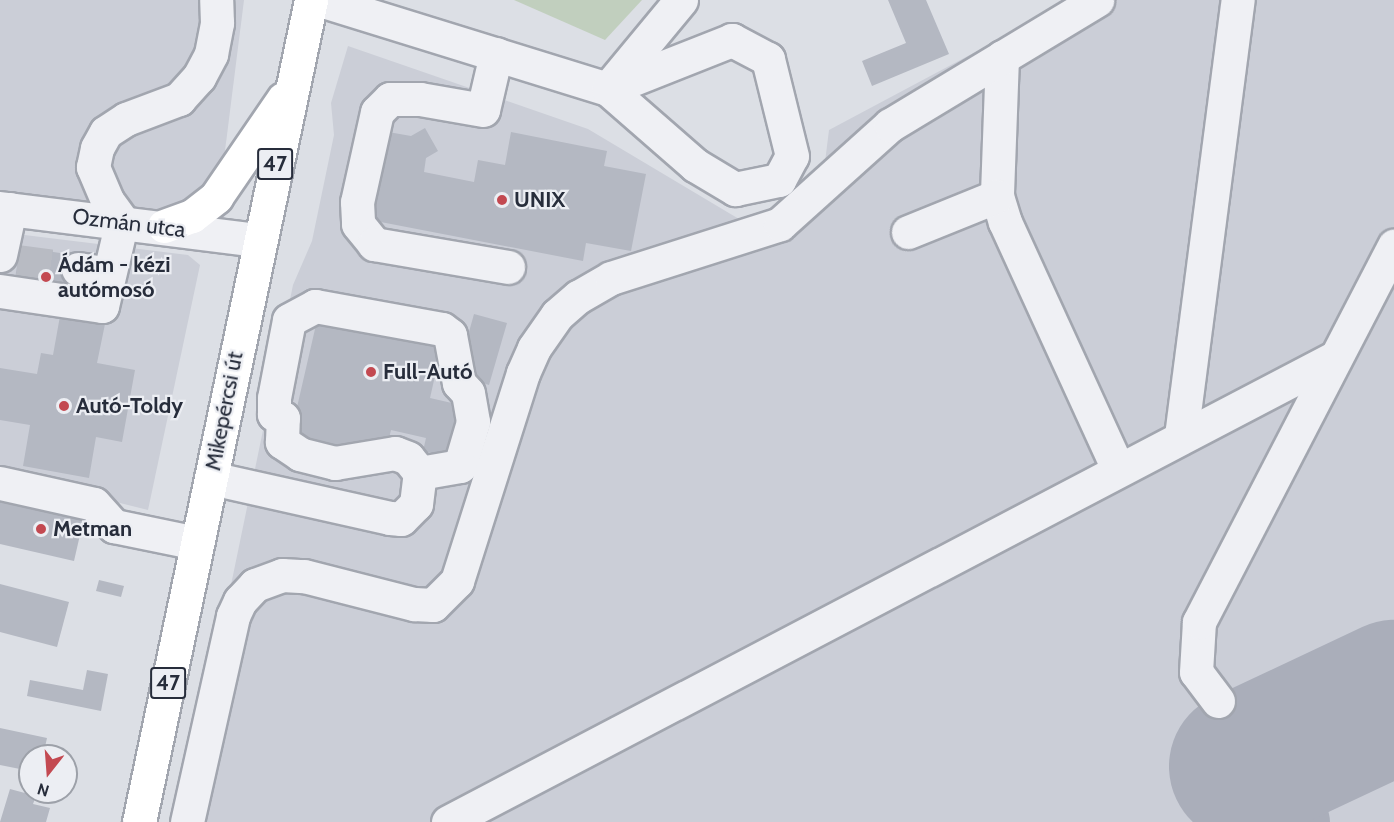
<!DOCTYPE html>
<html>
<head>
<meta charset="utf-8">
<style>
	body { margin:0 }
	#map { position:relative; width:1394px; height:822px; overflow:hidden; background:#dcdfe5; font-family:Cabin,sans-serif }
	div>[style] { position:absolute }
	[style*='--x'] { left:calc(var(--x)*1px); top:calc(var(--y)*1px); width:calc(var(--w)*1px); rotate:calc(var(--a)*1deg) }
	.built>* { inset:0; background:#cbced7 }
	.green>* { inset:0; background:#c1cfbe }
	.taxiway>* { height:62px; margin:-31px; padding:0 31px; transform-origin:31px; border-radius:31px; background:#aaaeba }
	.runway>* { height:153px; margin:-76.5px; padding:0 76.5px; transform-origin:76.5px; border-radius:76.5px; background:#aaaeba }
	.building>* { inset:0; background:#b4b8c2 }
	.minor-tunnel>* { height:33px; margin-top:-16.5px; transform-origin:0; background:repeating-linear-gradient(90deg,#b8bbc3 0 33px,transparent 0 49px) }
	.roads { filter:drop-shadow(2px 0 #a2a6af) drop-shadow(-2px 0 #a2a6af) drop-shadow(0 2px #a2a6af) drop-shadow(0 -2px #a2a6af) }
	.minor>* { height:33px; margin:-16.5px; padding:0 16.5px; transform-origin:16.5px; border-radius:16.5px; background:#eff0f4 }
	.major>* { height:33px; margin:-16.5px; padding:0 16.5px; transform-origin:16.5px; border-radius:16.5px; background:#fff }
	.dots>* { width:16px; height:16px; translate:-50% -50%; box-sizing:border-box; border:3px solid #eceef3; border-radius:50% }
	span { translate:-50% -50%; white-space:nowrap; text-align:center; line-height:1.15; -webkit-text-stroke:4.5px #eceef3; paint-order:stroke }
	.shield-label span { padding:2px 4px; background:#eceef3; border:2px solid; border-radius:4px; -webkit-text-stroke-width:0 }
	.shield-label { font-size:21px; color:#272d3b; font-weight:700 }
	.poi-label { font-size:22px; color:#272d3b; font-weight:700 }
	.left { translate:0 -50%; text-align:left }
	.street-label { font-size:22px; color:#272d3b }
	.north { position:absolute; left:18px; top:744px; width:60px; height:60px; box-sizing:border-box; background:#eceef3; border:2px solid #9da1a9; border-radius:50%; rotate:197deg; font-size:16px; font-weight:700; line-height:24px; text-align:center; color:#272d3b }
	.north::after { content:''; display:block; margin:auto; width:21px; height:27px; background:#c34951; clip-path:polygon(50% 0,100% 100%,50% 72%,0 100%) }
</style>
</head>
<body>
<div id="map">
	<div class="built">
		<i style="clip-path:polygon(0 0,244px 0,216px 222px,0 195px)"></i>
		<i style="clip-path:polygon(1073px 0,1394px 0,1394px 822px,182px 822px,293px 285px,312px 241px,334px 135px,331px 103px,348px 46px,588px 129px,744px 222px,793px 205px,823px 178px,829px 130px)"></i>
		<i style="clip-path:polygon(0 232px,188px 255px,200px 265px,148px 510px,0 473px)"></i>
	</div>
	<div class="green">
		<i style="clip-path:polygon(514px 0,642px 0,605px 40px)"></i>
	</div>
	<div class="taxiway">
		<i style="--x:1299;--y:822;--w:33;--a:-104"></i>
		<i style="--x:1291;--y:790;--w:37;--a:-77"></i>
		<i style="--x:1299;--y:754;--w:21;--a:-49"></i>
		<i style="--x:1313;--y:738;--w:28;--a:-32"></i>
	</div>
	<div class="runway">
		<i style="--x:1245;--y:766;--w:165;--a:-25.2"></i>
	</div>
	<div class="building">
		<i style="clip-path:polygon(888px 0,926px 0,949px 54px,872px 86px,862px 61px,906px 43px)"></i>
		<i style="clip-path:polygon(425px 128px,438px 151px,426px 158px,424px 172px,474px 182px,478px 160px,505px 165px,511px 132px,607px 151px,604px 166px,646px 174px,631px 251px,586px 243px,583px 261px,360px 218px,377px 130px,411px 136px)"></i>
		<i style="clip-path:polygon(20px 247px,80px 256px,74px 294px,14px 285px)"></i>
		<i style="clip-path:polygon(474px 314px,507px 323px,489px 385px,470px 379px,473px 367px,460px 364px)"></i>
		<i style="clip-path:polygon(60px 316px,105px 324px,97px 363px,135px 370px,122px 442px,96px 437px,89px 478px,23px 466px,30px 425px,0 420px,0 368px,37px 374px,41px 353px,53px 355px)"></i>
		<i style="clip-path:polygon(318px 316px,442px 345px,430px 398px,465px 406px,453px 458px,423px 451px,426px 438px,391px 430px,385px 455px,348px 455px,289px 442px)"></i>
		<i style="clip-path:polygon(0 494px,85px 513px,74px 561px,0 544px)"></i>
		<i style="clip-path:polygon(99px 580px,124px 586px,121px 597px,96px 591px)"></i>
		<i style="clip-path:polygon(0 584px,69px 602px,57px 647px,0 632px)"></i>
		<i style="clip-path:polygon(87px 670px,108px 674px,101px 711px,27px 696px,30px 680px,83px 690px)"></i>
		<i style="clip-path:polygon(0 728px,47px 738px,43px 756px,30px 756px,30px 771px,0 765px)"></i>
		<i style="clip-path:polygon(10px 789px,36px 796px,33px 804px,50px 808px,46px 822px,0 822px)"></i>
	</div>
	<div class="minor-tunnel">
		<i style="--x:18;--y:261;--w:61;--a:7.6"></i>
	</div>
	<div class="roads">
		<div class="minor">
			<i style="--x:320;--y:0;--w:301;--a:17.2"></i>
			<i style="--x:608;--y:89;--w:116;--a:41.1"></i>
			<i style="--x:695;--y:165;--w:47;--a:31"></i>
			<i style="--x:735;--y:189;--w:45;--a:-11.6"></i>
			<i style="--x:779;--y:180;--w:27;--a:-62"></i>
			<i style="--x:792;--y:156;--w:100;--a:-103.9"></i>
			<i style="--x:768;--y:59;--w:41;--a:-152.2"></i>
			<i style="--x:732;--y:40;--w:133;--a:158.4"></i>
			<i style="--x:496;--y:54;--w:57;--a:103.1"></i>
			<i style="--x:483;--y:110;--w:64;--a:-170.1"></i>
			<i style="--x:420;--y:99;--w:30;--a:180"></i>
			<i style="--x:390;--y:99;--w:18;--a:135"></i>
			<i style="--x:377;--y:112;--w:92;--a:102.5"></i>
			<i style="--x:357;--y:202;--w:22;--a:87"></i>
			<i style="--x:358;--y:224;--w:26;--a:51"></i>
			<i style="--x:374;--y:244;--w:136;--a:9.7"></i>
			<i style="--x:1002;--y:57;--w:139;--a:92.1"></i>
			<i style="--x:997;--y:196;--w:27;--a:73"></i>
			<i style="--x:1005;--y:222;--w:272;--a:65.4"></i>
			<i style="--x:609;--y:87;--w:113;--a:-50.4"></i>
			<i style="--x:0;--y:208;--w:260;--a:7.1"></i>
			<i style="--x:908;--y:232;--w:96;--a:-22"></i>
			<i style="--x:0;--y:255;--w:47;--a:-77.7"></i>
			<i style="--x:78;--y:269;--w:31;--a:9"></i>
			<i style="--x:0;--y:291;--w:103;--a:8.4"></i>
			<i style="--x:102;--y:306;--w:87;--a:-76.8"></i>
			<i style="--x:122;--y:221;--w:26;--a:-126"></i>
			<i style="--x:107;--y:200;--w:36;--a:-113"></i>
			<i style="--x:93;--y:167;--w:19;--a:-78"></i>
			<i style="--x:97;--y:148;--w:18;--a:-61"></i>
			<i style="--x:106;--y:132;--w:24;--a:-33"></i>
			<i style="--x:126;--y:119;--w:57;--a:-20.7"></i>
			<i style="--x:179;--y:99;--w:30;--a:-48"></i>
			<i style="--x:199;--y:77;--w:26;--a:-62"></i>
			<i style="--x:211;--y:54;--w:32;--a:-79"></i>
			<i style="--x:217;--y:23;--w:23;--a:-92"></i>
			<i style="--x:1181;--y:436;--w:440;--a:-82.6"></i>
			<i style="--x:211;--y:478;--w:183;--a:12.6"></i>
			<i style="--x:390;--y:518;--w:11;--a:5"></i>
			<i style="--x:401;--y:519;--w:21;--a:-45"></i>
			<i style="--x:416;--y:504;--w:31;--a:-83"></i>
			<i style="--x:420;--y:473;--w:19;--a:-129"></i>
			<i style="--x:408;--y:458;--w:14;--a:-159"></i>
			<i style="--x:395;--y:453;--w:61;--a:170.5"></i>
			<i style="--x:335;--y:463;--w:36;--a:-166"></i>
			<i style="--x:300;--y:454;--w:22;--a:-146"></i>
			<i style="--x:282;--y:442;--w:24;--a:-88"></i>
			<i style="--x:283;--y:418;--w:10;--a:-156"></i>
			<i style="--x:274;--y:414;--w:16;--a:-90"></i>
			<i style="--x:274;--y:398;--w:79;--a:-79.1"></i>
			<i style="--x:289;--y:320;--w:30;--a:-28"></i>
			<i style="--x:315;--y:306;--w:129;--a:10.3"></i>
			<i style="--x:442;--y:329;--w:10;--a:37"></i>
			<i style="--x:450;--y:335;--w:49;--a:79.4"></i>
			<i style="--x:459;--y:383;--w:13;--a:48"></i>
			<i style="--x:468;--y:393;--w:29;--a:80"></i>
			<i style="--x:473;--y:422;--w:46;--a:106.5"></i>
			<i style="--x:460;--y:466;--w:41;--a:170.1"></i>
			<i style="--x:0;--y:483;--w:96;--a:12.6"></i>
			<i style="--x:94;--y:504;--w:30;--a:48"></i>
			<i style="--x:114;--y:526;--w:85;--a:11.6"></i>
			<i style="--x:1218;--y:701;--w:36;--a:-127"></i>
			<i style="--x:1196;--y:672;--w:50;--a:-86.6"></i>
			<i style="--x:1199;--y:622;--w:424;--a:-62.6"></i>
			<i style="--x:187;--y:822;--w:211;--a:-77.4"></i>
			<i style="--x:233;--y:616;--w:17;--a:-65"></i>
			<i style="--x:240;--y:601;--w:22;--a:-47"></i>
			<i style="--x:255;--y:585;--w:29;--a:-20"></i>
			<i style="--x:282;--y:575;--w:22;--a:3"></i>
			<i style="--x:304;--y:576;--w:114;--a:14.3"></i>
			<i style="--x:414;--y:604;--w:19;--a:3"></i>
			<i style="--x:433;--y:605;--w:34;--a:-45"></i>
			<i style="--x:457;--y:581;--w:218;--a:-72.4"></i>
			<i style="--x:523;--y:373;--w:27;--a:-66"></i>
			<i style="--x:534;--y:348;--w:40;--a:-55.1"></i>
			<i style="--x:557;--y:315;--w:28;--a:-41"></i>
			<i style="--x:578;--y:297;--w:38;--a:-30"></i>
			<i style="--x:611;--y:278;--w:177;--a:-17.7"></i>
			<i style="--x:780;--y:224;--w:148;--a:-42"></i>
			<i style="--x:890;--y:125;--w:242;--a:-31.1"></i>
			<i style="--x:448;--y:822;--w:1002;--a:-27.64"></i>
		</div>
		<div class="major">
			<i style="--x:164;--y:226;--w:30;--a:-20"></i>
			<i style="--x:192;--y:216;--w:31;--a:-38"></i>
			<i style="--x:216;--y:197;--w:119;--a:-55.6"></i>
			<i style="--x:139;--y:822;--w:840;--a:-78.18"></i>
		</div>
	</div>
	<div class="dots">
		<i style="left:502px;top:200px;background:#c34951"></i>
		<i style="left:46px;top:277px;background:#c34951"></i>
		<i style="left:371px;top:372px;background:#c34951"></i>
		<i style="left:64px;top:406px;background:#c34951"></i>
		<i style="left:41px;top:529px;background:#c34951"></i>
	</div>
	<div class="shield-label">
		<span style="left:275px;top:164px">47</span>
		<span style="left:168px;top:683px">47</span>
	</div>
	<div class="poi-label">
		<span class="left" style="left:514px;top:200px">UNIX</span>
		<span class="left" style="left:58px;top:277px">Ádám - kézi<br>autómosó</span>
		<span class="left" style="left:383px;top:372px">Full-Autó</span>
		<span class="left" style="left:76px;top:406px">Autó-Toldy</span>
		<span class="left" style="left:53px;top:529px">Metman</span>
	</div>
	<div class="street-label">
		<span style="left:129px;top:223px;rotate:7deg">Ozmán utca</span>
		<span style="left:224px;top:411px;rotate:-79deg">Mikepércsi út</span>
	</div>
	<div class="north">N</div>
</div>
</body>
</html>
